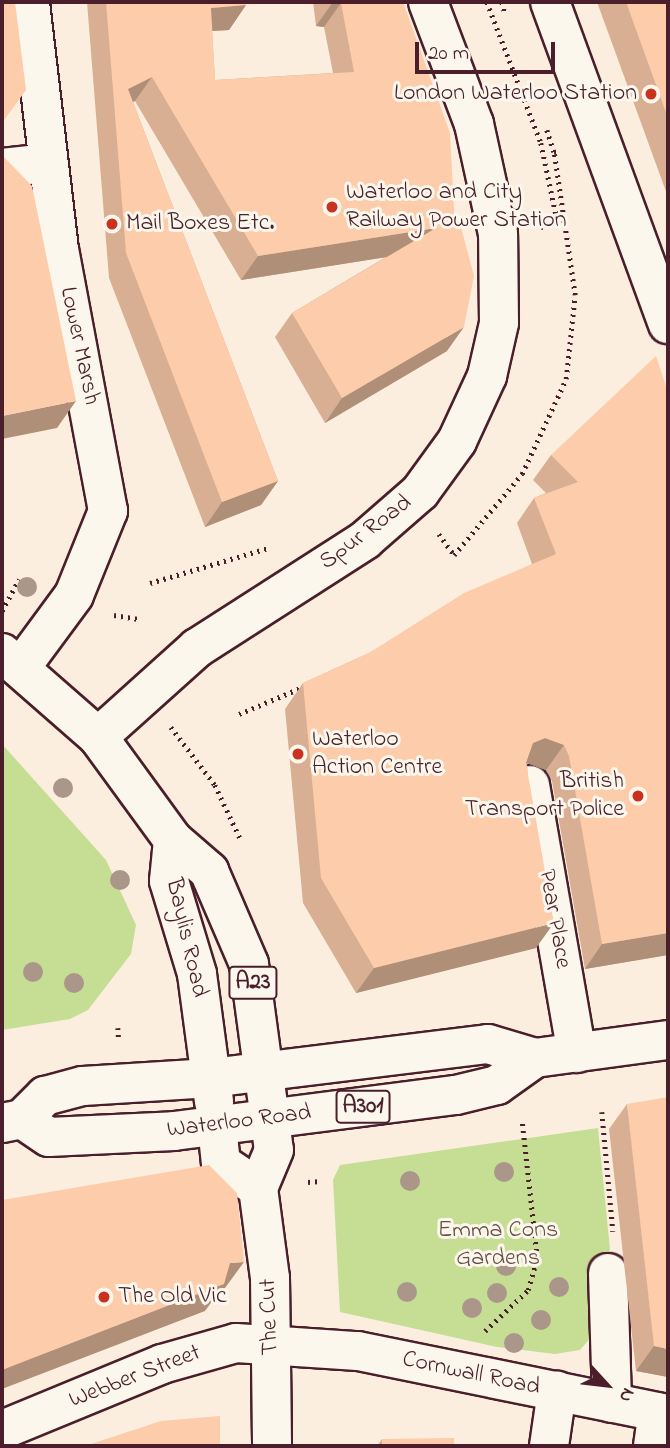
<!DOCTYPE html>
<html>
<head>
<meta charset="utf-8">
<style>
	body { margin:0 }
	#map { position:relative; width:670px; height:1448px; overflow:hidden; background:#fbeedf; font-family:"Indie Flower",sans-serif }
	div>[style] { position:absolute }
	[style*='--x'] { left:calc(var(--x)*1px); top:calc(var(--y)*1px); width:calc(var(--w)*1px); rotate:calc(var(--a)*1deg) }
	.green>* { inset:0; background:#c6de94 }
	.path>* { height:4.5px; margin-top:-2.25px; transform-origin:0; background:repeating-linear-gradient(90deg,#4a1f2b 0 2px,transparent 0 7px) }
	.roads { filter:drop-shadow(2px 0 #4a1f2b) drop-shadow(-2px 0 #4a1f2b) drop-shadow(0 2px #4a1f2b) drop-shadow(0 -2px #4a1f2b) }
	.minor>* { height:38px; margin:-19px; padding:0 19px; transform-origin:19px; border-radius:19px; background:#fbf7ec }
	.major>* { height:38px; margin:-19px; padding:0 19px; transform-origin:19px; border-radius:19px; background:#fbf7ec }
	.trees>* { width:20px; height:20px; margin:-10px; border-radius:50%; background:#ab978a }
	.wall>* { inset:0; background:#d9af93 }
	.shaded-wall>* { inset:0; background:#b08f78 }
	.building>* { inset:0; background:#fcccab }
	.dots>* { width:19px; height:19px; translate:-50% -50%; box-sizing:border-box; border:4px solid #fbf7ec; border-radius:50% }
	span { translate:-50% -50%; white-space:nowrap; text-align:center; line-height:1.15; -webkit-text-stroke:6px #fbf7ec; paint-order:stroke }
	.shield-label span { padding:2px 5px; background:#fbf7ec; border:2px solid; border-radius:5px; -webkit-text-stroke-width:0 }
	.shield-label { font-size:23px; color:#4a1f2b; font-weight:700 }
	.poi-label { font-size:24px; color:#4a1f2b }
	.right { translate:-100% -50%; text-align:right }
	.left { translate:0 -50%; text-align:left }
	.street-label { font-size:24px; color:#4a1f2b }
	.park-label { font-size:24px; color:#694f45 }
	.frame { position:absolute; inset:0; border:4px solid #4a1f2b; pointer-events:none }
	.north { position:absolute; left:572px; top:1350px; width:70px; height:70px; -webkit-text-stroke:5px #fbf7ec; paint-order:stroke; rotate:117deg; font-size:19px; font-weight:700; line-height:28px; text-align:center; color:#4a1f2b }
	.north::after { content:''; display:block; margin:auto; width:24px; height:32px; background:#4a1f2b; clip-path:polygon(50% 0,100% 100%,50% 72%,0 100%) }
	.scale { position:absolute; left:415px; top:42px; width:140px; height:32px; box-sizing:border-box; border:4px solid #4a1f2b; border-top:0; padding-left:9px; font-size:21px; line-height:24px; white-space:nowrap; color:#4a1f2b; -webkit-text-stroke:5px #fbf7ec; paint-order:stroke }
</style>
</head>
<body>
<div id="map">
	<div class="green">
		<i style="clip-path:polygon(2px 744px,106px 860px,136px 925px,131px 954px,88px 1010px,70px 1019px,2px 1030px)"></i>
		<i style="clip-path:polygon(598px 1128px,610px 1250px,595px 1271px,594px 1334px,580px 1350px,555px 1354px,497px 1347px,340px 1312px,333px 1180px,340px 1165px)"></i>
	</div>
	<div class="path">
		<i style="--x:487;--y:2;--w:151;--a:69"></i>
		<i style="--x:541;--y:143;--w:83;--a:78.1"></i>
		<i style="--x:502;--y:2;--w:11;--a:75"></i>
		<i style="--x:547;--y:130;--w:23;--a:72"></i>
		<i style="--x:541;--y:227;--w:26;--a:-11"></i>
		<i style="--x:439;--y:534;--w:26;--a:54"></i>
		<i style="--x:454;--y:555;--w:106;--a:-50"></i>
		<i style="--x:522;--y:474;--w:105;--a:-65.1"></i>
		<i style="--x:566;--y:379;--w:84;--a:-83.9"></i>
		<i style="--x:575;--y:295;--w:145;--a:-98.4"></i>
		<i style="--x:554;--y:152;--w:6;--a:-9"></i>
		<i style="--x:150;--y:583;--w:123;--a:-16.5"></i>
		<i style="--x:2;--y:611;--w:36;--a:-62"></i>
		<i style="--x:114;--y:615;--w:25;--a:9"></i>
		<i style="--x:239;--y:714;--w:69;--a:-22.9"></i>
		<i style="--x:171;--y:727;--w:73;--a:52.8"></i>
		<i style="--x:215;--y:785;--w:59;--a:64.7"></i>
		<i style="--x:118;--y:1028;--w:13;--a:86"></i>
		<i style="--x:602;--y:1112;--w:120;--a:84.7"></i>
		<i style="--x:308;--y:1182;--w:13;--a:-4"></i>
		<i style="--x:485;--y:1331;--w:59;--a:-43.6"></i>
		<i style="--x:528;--y:1290;--w:33;--a:-74"></i>
		<i style="--x:537;--y:1258;--w:136;--a:-96.3"></i>
	</div>
	<div class="roads">
		<div class="minor">
			<i style="--x:550;--y:2;--w:343;--a:69.9"></i>
			<i style="--x:2;--y:168;--w:46;--a:-6.2"></i>
			<i style="--x:21;--y:667;--w:89;--a:-53.6"></i>
			<i style="--x:74;--y:595;--w:91;--a:-68"></i>
			<i style="--x:108;--y:511;--w:266;--a:-100.6"></i>
			<i style="--x:59;--y:250;--w:250;--a:-96.7"></i>
			<i style="--x:98;--y:737;--w:133;--a:-42"></i>
			<i style="--x:197;--y:648;--w:200;--a:-32.7"></i>
			<i style="--x:365;--y:540;--w:73;--a:-41.1"></i>
			<i style="--x:420;--y:492;--w:63;--a:-54"></i>
			<i style="--x:457;--y:441;--w:72;--a:-65.2"></i>
			<i style="--x:487;--y:376;--w:54;--a:-77.2"></i>
			<i style="--x:499;--y:323;--w:89;--a:-90.6"></i>
			<i style="--x:498;--y:234;--w:113;--a:-102.3"></i>
			<i style="--x:474;--y:124;--w:130;--a:-110.7"></i>
			<i style="--x:530;--y:785;--w:272;--a:80.1"></i>
			<i style="--x:270;--y:1119;--w:31;--a:83"></i>
			<i style="--x:274;--y:1150;--w:41;--a:112.8"></i>
			<i style="--x:258;--y:1188;--w:91;--a:82.4"></i>
			<i style="--x:270;--y:1278;--w:168;--a:89.3"></i>
			<i style="--x:217;--y:1126;--w:37;--a:84"></i>
			<i style="--x:221;--y:1163;--w:45;--a:34"></i>
			<i style="--x:608;--y:1273;--w:130;--a:88.2"></i>
			<i style="--x:2;--y:1430;--w:173;--a:-22.4"></i>
			<i style="--x:162;--y:1364;--w:77;--a:-15.8"></i>
			<i style="--x:236;--y:1343;--w:122;--a:3.8"></i>
			<i style="--x:358;--y:1351;--w:316;--a:11.5"></i>
			<i style="--x:549;--y:1446;--w:56;--a:-81.7"></i>
			<i style="--x:653;--y:1446;--w:34;--a:-82"></i>
		</div>
		<div class="major">
			<i style="--x:2;--y:653;--w:128;--a:41.2"></i>
			<i style="--x:98;--y:737;--w:127;--a:53.9"></i>
			<i style="--x:173;--y:840;--w:48;--a:40.7"></i>
			<i style="--x:209;--y:871;--w:101;--a:66.7"></i>
			<i style="--x:249;--y:964;--w:156;--a:82.3"></i>
			<i style="--x:173;--y:840;--w:41;--a:95.6"></i>
			<i style="--x:169;--y:881;--w:97;--a:73.2"></i>
			<i style="--x:197;--y:974;--w:129;--a:82.4"></i>
			<i style="--x:22;--y:1119;--w:32;--a:34"></i>
			<i style="--x:49;--y:1137;--w:125;--a:-2.7"></i>
			<i style="--x:174;--y:1131;--w:284;--a:-7.3"></i>
			<i style="--x:456;--y:1095;--w:42;--a:-13.7"></i>
			<i style="--x:497;--y:1085;--w:47;--a:-35.4"></i>
			<i style="--x:2;--y:1123;--w:20;--a:-11"></i>
			<i style="--x:22;--y:1119;--w:33;--a:-45"></i>
			<i style="--x:45;--y:1096;--w:39;--a:-15"></i>
			<i style="--x:83;--y:1086;--w:128;--a:-3.6"></i>
			<i style="--x:211;--y:1078;--w:279;--a:-7"></i>
			<i style="--x:488;--y:1044;--w:49;--a:16.6"></i>
			<i style="--x:535;--y:1058;--w:134;--a:-7.7"></i>
		</div>
	</div>
	<div class="trees">
		<i style="left:27px;top:587px"></i>
		<i style="left:63px;top:788px"></i>
		<i style="left:120px;top:880px"></i>
		<i style="left:33px;top:972px"></i>
		<i style="left:74px;top:983px"></i>
		<i style="left:504px;top:1172px"></i>
		<i style="left:410px;top:1181px"></i>
		<i style="left:506px;top:1266px"></i>
		<i style="left:559px;top:1287px"></i>
		<i style="left:407px;top:1292px"></i>
		<i style="left:497px;top:1293px"></i>
		<i style="left:472px;top:1308px"></i>
		<i style="left:541px;top:1320px"></i>
		<i style="left:514px;top:1343px"></i>
	</div>
	<div class="wall">
		<i style="clip-path:polygon(87px 2px,246px 2px,246px 5px,229px 30px,212px 31px,215px 80px,333px 73px,324px 27px,316px 26px,313px 2px,403px 2px,447px 351px,325px 423px,275px 337px,292px 313px,386px 257px,241px 280px,135px 101px,133px 102px,278px 481px,261px 505px,205px 527px,109px 278px)"></i>
		<i style="clip-path:polygon(597px 2px,668px 2px,668px 197px)"></i>
		<i style="clip-path:polygon(668px 392px,668px 955px,585px 969px,552px 781px,546px 770px,527px 763px,536px 948px,356px 993px,303px 903px,285px 709px,303px 683px,369px 653px,532px 564px,517px 523px,534px 498px,546px 493px,533px 480px,551px 455px)"></i>
		<i style="clip-path:polygon(627px 1104px,668px 1377px,636px 1371px,609px 1129px)"></i>
		<i style="clip-path:polygon(382px 1439px,454px 1446px,377px 1446px)"></i>
	</div>
	<div class="shaded-wall">
		<i style="clip-path:polygon(333px 2px,341px 3px,324px 27px,316px 26px)"></i>
		<i style="clip-path:polygon(246px 5px,229px 30px,194px 32px,211px 8px)"></i>
		<i style="clip-path:polygon(152px 77px,135px 101px,114px 111px,128px 89px)"></i>
		<i style="clip-path:polygon(436px 228px,419px 252px,241px 280px,258px 256px)"></i>
		<i style="clip-path:polygon(464px 327px,447px 351px,325px 423px,342px 398px)"></i>
		<i style="clip-path:polygon(76px 401px,57px 428px,2px 439px,2px 416px)"></i>
		<i style="clip-path:polygon(278px 481px,261px 505px,205px 527px,222px 502px)"></i>
		<i style="clip-path:polygon(545px 738px,564px 745px,546px 770px,527px 763px,515px 769px,533px 743px)"></i>
		<i style="clip-path:polygon(554px 923px,536px 948px,356px 993px,374px 968px)"></i>
		<i style="clip-path:polygon(668px 933px,668px 955px,585px 969px,602px 944px)"></i>
		<i style="clip-path:polygon(244px 1262px,225px 1288px,221px 1289px,205px 1311px,2px 1389px,2px 1370px,230px 1263px)"></i>
		<i style="clip-path:polygon(654px 1346px,668px 1349px,668px 1377px,636px 1371px)"></i>
	</div>
	<div class="building">
		<i style="clip-path:polygon(2px 2px,15px 2px,26px 90px,2px 123px)"></i>
		<i style="clip-path:polygon(106px 2px,246px 2px,246px 5px,211px 8px,215px 80px,354px 72px,341px 3px,334px 2px,403px 2px,450px 133px,455px 228px,461px 227px,474px 276px,464px 327px,342px 398px,292px 313px,436px 228px,258px 256px,152px 77px,128px 89px,278px 481px,222px 502px,126px 253px)"></i>
		<i style="clip-path:polygon(626px 2px,668px 2px,668px 118px)"></i>
		<i style="clip-path:polygon(2px 155px,32px 186px,76px 401px,2px 416px)"></i>
		<i style="clip-path:polygon(656px 356px,668px 392px,668px 933px,602px 944px,569px 756px,564px 745px,545px 738px,533px 743px,526px 763px,554px 923px,374px 968px,321px 878px,303px 683px,369px 653px,464px 593px,556px 554px,534px 498px,578px 482px,551px 455px)"></i>
		<i style="clip-path:polygon(668px 1097px,668px 1349px,654px 1346px,627px 1104px)"></i>
		<i style="clip-path:polygon(209px 1165px,237px 1193px,244px 1262px,230px 1263px,224px 1284px,2px 1370px,2px 1200px)"></i>
		<i style="clip-path:polygon(220px 1416px,220px 1446px,85px 1446px,161px 1421px)"></i>
		<i style="clip-path:polygon(454px 1438px,454px 1446px,382px 1446px,382px 1439px)"></i>
	</div>
	<div class="dots">
		<i style="left:651px;top:94px;background:#c8321e"></i>
		<i style="left:332px;top:207px;background:#c8321e"></i>
		<i style="left:112px;top:224px;background:#c8321e"></i>
		<i style="left:298px;top:754px;background:#c8321e"></i>
		<i style="left:638px;top:796px;background:#c8321e"></i>
		<i style="left:104px;top:1297px;background:#c8321e"></i>
	</div>
	<div class="shield-label">
		<span style="left:253px;top:983px">A23</span>
		<span style="left:363px;top:1107px">A301</span>
	</div>
	<div class="poi-label">
		<span class="right" style="left:637px;top:94px">London Waterloo Station</span>
		<span class="left" style="left:346px;top:207px">Waterloo and City<br>Railway Power Station</span>
		<span class="left" style="left:126px;top:224px">Mail Boxes Etc.</span>
		<span class="left" style="left:312px;top:754px">Waterloo<br>Action Centre</span>
		<span class="right" style="left:624px;top:796px">British<br>Transport Police</span>
		<span class="left" style="left:118px;top:1297px">The Old Vic</span>
	</div>
	<div class="street-label">
		<span style="left:79px;top:346px;rotate:78deg">Lower Marsh</span>
		<span style="left:366px;top:533px;rotate:-37deg">Spur Road</span>
		<span style="left:554px;top:919px;rotate:80deg">Pear Place</span>
		<span style="left:186px;top:938px;rotate:77deg">Baylis Road</span>
		<span style="left:239px;top:1122px;rotate:-7deg">Waterloo Road</span>
		<span style="left:270px;top:1317px;rotate:-92deg">The Cut</span>
		<span style="left:471px;top:1374px;rotate:12deg">Cornwall Road</span>
		<span style="left:135px;top:1377px;rotate:-21deg">Webber Street</span>
	</div>
	<div class="park-label">
		<span style="left:498px;top:1245px">Emma Cons<br>Gardens</span>
	</div>
	<div class="frame"></div>
	<div class="north">N</div>
	<div class="scale">20 m</div>
</div>
</body>
</html>
